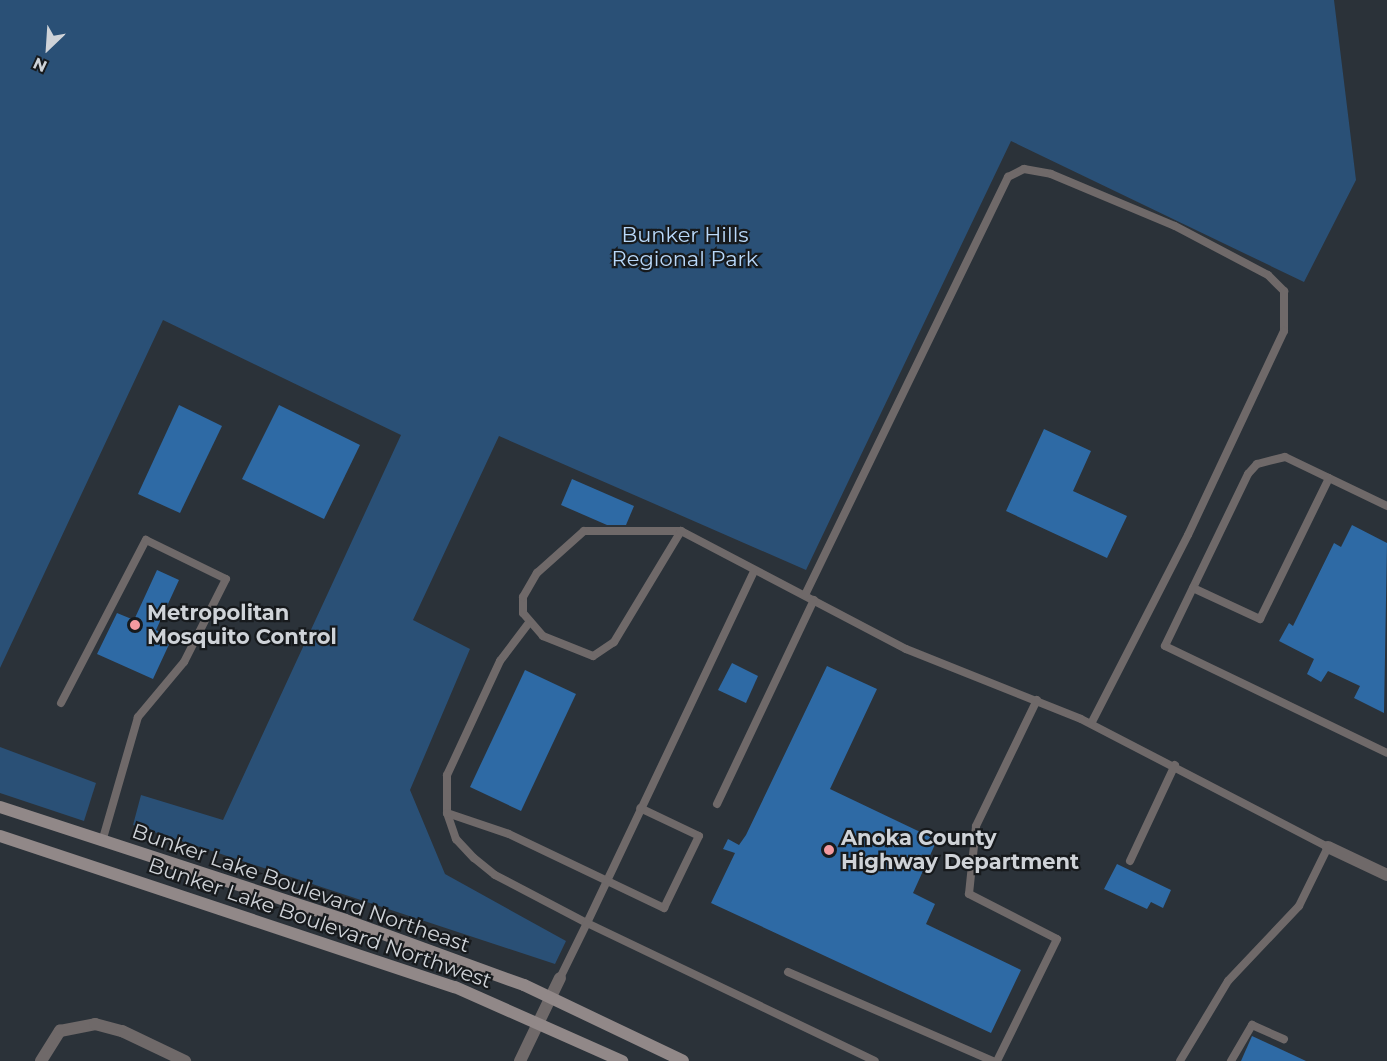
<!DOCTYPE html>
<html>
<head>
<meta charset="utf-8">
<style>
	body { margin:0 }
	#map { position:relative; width:1387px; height:1061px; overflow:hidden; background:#2b3239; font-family:Montserrat,sans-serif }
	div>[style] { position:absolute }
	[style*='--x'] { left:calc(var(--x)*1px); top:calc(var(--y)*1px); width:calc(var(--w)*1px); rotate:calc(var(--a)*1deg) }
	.green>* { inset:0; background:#2a5076 }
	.building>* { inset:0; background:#2e6aa5 }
	.lane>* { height:8px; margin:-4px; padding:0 4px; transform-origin:4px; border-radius:4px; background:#6f6969 }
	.street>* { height:12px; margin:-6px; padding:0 6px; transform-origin:6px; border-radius:6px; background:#6f6969 }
	.secondary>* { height:12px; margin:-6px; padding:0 6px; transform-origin:6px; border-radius:6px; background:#918888 }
	.dots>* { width:16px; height:16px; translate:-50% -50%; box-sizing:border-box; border:3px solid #171a1d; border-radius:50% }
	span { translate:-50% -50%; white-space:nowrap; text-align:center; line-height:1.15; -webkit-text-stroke:4.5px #171a1d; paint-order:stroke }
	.park-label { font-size:21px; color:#b9d8f9 }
	.poi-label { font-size:21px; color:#cfd3d8; font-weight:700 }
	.left { translate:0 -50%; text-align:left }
	.street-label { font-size:21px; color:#cfd3d8 }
	.north { position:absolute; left:18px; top:18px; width:60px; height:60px; -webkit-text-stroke:4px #171a1d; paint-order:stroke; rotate:205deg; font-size:16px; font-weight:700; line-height:24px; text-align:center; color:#cfd3d8 }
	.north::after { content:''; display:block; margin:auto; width:21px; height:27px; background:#cfd3d8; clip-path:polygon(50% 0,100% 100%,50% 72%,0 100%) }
</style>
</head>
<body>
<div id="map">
	<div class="green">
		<i style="clip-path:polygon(0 0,1334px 0,1356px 180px,1304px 282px,1011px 141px,806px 570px,499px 436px,413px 620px,470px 649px,410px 790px,445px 874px,566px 941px,555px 964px,133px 825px,141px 795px,223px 820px,401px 435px,163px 320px,0 668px)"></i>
		<i style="clip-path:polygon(0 747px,96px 783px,84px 821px,0 793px)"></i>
	</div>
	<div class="building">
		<i style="clip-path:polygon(179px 405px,222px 426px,180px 513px,138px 494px)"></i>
		<i style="clip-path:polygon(279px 405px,360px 445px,324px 519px,242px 479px)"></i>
		<i style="clip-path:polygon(1044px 429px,1091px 451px,1073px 491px,1127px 516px,1107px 558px,1006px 511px)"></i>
		<i style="clip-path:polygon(572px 479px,634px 506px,626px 525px,607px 525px,561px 505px)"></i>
		<i style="clip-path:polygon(1352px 525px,1387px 543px,1384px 713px,1354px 698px,1360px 686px,1328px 671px,1321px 682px,1307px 674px,1314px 659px,1279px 641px,1289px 623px,1293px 626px,1334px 543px,1341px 547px)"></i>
		<i style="clip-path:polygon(157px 570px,179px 580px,156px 630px,172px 638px,153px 679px,97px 654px,117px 613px,134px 620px)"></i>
		<i style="clip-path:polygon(732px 663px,758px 676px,746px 703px,718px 690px)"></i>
		<i style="clip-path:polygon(827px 666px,877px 689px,830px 789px,937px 840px,913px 893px,935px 904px,926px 924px,1021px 970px,991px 1033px,711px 903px,735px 853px,723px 849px,728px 839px,739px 845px,746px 835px)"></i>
		<i style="clip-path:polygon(525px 670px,576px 694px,521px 811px,470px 787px)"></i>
		<i style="clip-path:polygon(1117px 864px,1171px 890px,1163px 908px,1151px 902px,1147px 909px,1104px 889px)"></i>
		<i style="clip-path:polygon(1252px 1036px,1306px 1061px,1241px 1061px)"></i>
	</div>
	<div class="lane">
		<i style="--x:1387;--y:506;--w:113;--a:-154.3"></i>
		<i style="--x:1285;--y:457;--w:29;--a:166"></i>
		<i style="--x:1257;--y:464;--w:13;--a:132"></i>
		<i style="--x:1248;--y:474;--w:191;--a:115.8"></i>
		<i style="--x:1165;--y:646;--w:246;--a:25.7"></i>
		<i style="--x:584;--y:531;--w:97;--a:0"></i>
		<i style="--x:681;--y:531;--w:130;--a:121.1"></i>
		<i style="--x:614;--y:642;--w:25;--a:146"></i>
		<i style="--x:593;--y:656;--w:54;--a:-158.2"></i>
		<i style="--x:543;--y:636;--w:30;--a:-131"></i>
		<i style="--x:523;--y:613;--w:16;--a:-90"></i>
		<i style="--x:523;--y:597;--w:28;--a:-60"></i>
		<i style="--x:537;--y:573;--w:63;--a:-41.8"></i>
		<i style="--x:681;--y:531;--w:254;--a:27.7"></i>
		<i style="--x:906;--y:649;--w:188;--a:21.8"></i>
		<i style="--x:1081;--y:719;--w:278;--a:27.4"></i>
		<i style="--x:1328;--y:847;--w:66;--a:116.2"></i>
		<i style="--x:1299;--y:906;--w:103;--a:133.4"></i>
		<i style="--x:1228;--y:981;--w:93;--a:121"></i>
		<i style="--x:1193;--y:588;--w:74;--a:24.8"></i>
		<i style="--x:1260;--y:619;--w:157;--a:-63.9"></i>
		<i style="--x:805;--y:595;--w:465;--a:-64.1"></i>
		<i style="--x:1008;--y:177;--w:18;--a:-27"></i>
		<i style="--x:1024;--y:169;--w:27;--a:10"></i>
		<i style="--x:1051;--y:174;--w:134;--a:22.8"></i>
		<i style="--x:1175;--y:226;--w:105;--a:27.8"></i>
		<i style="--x:1268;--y:275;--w:23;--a:45"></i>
		<i style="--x:1284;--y:291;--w:40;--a:90"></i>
		<i style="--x:1284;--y:331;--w:225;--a:115.2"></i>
		<i style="--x:1188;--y:535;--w:212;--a:117.2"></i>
		<i style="--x:528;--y:624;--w:46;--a:127.1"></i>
		<i style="--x:500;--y:661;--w:126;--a:114.9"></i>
		<i style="--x:447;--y:775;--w:38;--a:90"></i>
		<i style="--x:447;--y:813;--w:28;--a:71"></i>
		<i style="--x:456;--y:839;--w:26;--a:47"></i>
		<i style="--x:474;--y:858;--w:27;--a:39"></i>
		<i style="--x:495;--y:875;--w:104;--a:27.6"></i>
		<i style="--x:587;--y:923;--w:389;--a:-64.6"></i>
		<i style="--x:61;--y:703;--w:184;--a:-62.5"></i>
		<i style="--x:146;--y:540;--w:89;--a:26"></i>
		<i style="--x:226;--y:579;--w:93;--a:116.8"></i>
		<i style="--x:184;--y:662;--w:72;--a:129.9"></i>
		<i style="--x:138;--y:717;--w:130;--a:106.1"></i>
		<i style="--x:717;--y:804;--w:226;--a:-64.6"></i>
		<i style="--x:447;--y:813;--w:65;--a:18.7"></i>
		<i style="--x:509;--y:834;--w:172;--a:25.5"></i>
		<i style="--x:664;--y:908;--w:80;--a:-64.1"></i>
		<i style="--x:699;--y:836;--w:65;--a:-154.6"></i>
		<i style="--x:1130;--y:861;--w:106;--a:-64.9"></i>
		<i style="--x:788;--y:972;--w:223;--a:23.5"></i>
		<i style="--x:560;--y:978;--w:61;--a:-63.9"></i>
		<i style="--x:587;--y:923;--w:319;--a:25.6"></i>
		<i style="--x:997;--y:1061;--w:136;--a:-63.8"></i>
		<i style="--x:1057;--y:939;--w:99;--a:-152.9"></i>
		<i style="--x:969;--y:894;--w:68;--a:-84.1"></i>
		<i style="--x:976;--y:826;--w:140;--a:-64.2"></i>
		<i style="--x:1231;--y:1061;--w:42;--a:-59.7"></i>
		<i style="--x:1252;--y:1025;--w:35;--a:24"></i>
	</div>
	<div class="street">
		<i style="--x:1328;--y:847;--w:65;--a:25.4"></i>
		<i style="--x:41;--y:1061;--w:36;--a:-58"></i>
		<i style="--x:60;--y:1031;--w:36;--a:-11"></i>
		<i style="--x:95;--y:1024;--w:28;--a:15"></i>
		<i style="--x:122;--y:1031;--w:70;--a:25.5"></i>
		<i style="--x:520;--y:1061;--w:92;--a:-64.3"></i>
	</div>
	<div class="secondary">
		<i style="--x:0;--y:807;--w:363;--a:18.1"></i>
		<i style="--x:345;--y:920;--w:190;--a:20"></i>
		<i style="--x:524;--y:985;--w:176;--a:25.5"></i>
		<i style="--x:0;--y:836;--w:479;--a:18.4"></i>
		<i style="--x:455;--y:987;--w:183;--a:23.9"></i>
	</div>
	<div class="dots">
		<i style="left:135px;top:625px;background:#f49aa0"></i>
		<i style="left:829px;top:850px;background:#f49aa0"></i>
	</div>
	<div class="park-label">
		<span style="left:685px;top:247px">Bunker Hills<br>Regional Park</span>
	</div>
	<div class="poi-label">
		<span class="left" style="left:147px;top:625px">Metropolitan<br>Mosquito Control</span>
		<span class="left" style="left:841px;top:850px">Anoka County<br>Highway Department</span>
	</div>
	<div class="street-label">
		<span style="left:301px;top:888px;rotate:19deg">Bunker Lake Boulevard Northeast</span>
		<span style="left:320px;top:923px;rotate:19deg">Bunker Lake Boulevard Northwest</span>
	</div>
	<div class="north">N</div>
</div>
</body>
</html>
